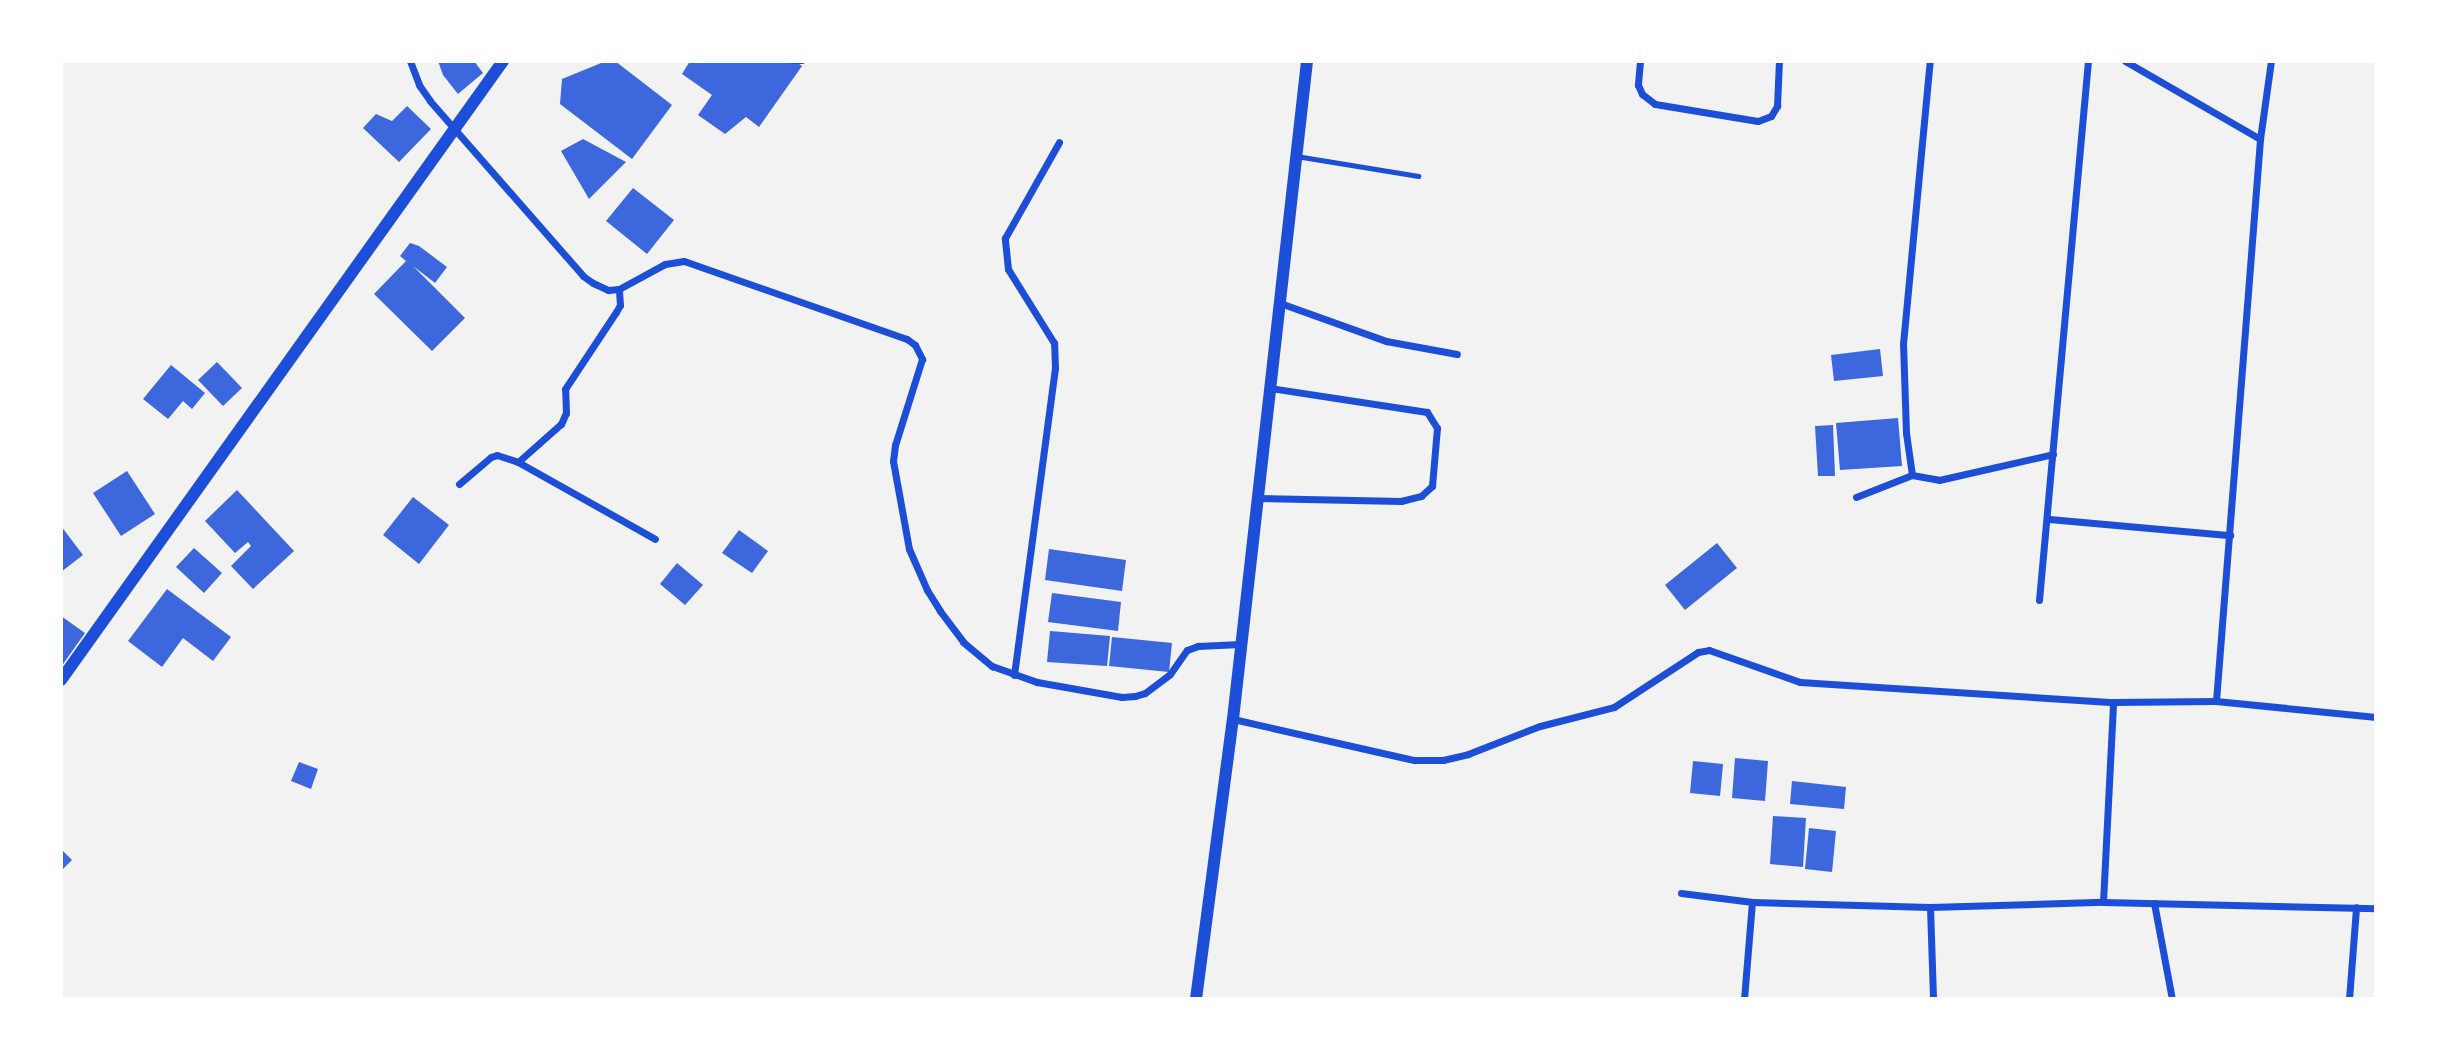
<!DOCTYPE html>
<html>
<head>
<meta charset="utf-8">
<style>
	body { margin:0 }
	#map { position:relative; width:2437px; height:1060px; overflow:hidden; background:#f2f2f2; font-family:Quicksand,sans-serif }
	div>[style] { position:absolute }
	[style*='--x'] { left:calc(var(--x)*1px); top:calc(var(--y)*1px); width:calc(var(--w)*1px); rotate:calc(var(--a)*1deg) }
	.building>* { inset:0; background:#3d67dc }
	.service>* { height:5px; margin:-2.5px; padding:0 2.5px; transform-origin:2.5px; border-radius:2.5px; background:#1d4ed8 }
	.minor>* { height:7px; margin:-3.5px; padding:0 3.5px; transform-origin:3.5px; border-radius:3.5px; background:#1d4ed8 }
	.tertiary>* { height:12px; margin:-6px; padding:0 6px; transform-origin:6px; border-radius:6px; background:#1d4ed8 }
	span { translate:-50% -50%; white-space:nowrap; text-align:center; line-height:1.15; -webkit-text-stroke:5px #fff; paint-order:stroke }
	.frame { position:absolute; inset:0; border:63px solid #fff; pointer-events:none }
</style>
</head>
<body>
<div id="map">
	<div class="building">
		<i style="clip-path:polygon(438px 61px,474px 61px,483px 73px,458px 94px,443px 75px)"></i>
		<i style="clip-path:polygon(606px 61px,615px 61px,672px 105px,632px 159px,560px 104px,562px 79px)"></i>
		<i style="clip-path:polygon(690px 61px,795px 61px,802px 66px,759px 127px,746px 117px,725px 134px,698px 115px,712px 95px,682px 74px)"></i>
		<i style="clip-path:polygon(407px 106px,431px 129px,399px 162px,363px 128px,376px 114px,392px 121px)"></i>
		<i style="clip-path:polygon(583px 139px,626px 162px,589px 199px,561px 151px)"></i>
		<i style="clip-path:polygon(633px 188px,674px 220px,647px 254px,606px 221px)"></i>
		<i style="clip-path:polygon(410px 243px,419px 246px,447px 267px,435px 283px,413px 266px,465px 318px,432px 351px,374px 294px,406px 261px,400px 256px)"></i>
		<i style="clip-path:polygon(1880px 349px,1883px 376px,1834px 381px,1831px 355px)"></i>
		<i style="clip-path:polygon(217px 362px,242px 388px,223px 406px,198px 380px)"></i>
		<i style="clip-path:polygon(171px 365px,205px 393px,192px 409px,183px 401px,168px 419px,143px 399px)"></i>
		<i style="clip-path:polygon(1898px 418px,1902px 466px,1840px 470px,1836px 423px)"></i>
		<i style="clip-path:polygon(1833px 425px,1835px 476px,1818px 476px,1815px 426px)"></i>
		<i style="clip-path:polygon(127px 471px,155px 514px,121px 536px,93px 493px)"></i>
		<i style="clip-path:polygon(237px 490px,294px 551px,253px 589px,231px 566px,251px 546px,248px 542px,235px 553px,205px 521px)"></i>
		<i style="clip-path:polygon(413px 497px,449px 525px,419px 564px,383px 535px)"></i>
		<i style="clip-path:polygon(61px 526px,83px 555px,61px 572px)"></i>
		<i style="clip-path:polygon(739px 530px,768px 551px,752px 573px,722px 553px)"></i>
		<i style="clip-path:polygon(1717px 543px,1737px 568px,1685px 610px,1665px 585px)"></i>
		<i style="clip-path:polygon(194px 548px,222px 573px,204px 593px,176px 567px)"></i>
		<i style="clip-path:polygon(1049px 549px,1126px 560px,1122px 591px,1045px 580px)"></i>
		<i style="clip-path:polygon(677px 563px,703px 585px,685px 605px,660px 584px)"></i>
		<i style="clip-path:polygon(167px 589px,231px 637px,213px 661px,183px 638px,162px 667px,128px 641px)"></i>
		<i style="clip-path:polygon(1052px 593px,1121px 602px,1118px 631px,1048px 622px)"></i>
		<i style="clip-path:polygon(61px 616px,85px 633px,61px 667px)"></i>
		<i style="clip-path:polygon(1050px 631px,1110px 636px,1107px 666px,1047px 662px)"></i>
		<i style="clip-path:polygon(1112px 637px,1172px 643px,1169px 672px,1109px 666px)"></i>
		<i style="clip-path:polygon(1735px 758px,1768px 761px,1765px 801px,1732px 798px)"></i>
		<i style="clip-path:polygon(1693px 761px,1723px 764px,1720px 796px,1690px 793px)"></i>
		<i style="clip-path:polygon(299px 762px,318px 769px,311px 789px,291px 781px)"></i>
		<i style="clip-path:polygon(1792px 781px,1846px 787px,1844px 809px,1790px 804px)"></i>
		<i style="clip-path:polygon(1773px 816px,1806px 818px,1803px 867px,1770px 864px)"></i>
		<i style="clip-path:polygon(1809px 828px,1836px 831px,1832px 872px,1805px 869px)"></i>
		<i style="clip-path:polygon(61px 849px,72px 860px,61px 871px)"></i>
	</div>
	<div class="service">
		<i style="--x:792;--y:61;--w:10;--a:0"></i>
		<i style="--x:1296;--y:156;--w:124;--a:9.3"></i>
	</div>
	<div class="minor">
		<i style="--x:410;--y:61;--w:26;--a:69"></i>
		<i style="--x:419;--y:85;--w:19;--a:55"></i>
		<i style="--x:430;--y:101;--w:232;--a:48.8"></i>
		<i style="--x:583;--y:276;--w:12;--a:35"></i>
		<i style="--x:593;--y:283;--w:17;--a:25"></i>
		<i style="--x:608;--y:290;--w:11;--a:-5"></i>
		<i style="--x:619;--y:289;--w:52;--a:-28.5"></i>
		<i style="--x:665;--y:264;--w:19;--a:-9"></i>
		<i style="--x:684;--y:261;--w:236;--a:19.3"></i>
		<i style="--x:907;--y:339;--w:10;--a:37"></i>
		<i style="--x:915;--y:345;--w:16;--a:63"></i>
		<i style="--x:922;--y:359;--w:90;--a:107.4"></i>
		<i style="--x:895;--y:445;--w:16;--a:97"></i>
		<i style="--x:893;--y:461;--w:89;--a:79.7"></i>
		<i style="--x:909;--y:549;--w:45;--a:66.3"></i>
		<i style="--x:927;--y:590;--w:25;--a:58"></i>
		<i style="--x:940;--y:611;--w:39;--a:53"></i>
		<i style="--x:963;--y:642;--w:38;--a:40"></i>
		<i style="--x:992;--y:666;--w:48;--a:19.6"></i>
		<i style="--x:1037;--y:682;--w:86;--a:10"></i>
		<i style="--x:1122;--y:697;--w:13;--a:-4"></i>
		<i style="--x:1135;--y:696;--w:10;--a:-17"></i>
		<i style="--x:1145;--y:693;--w:31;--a:-37"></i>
		<i style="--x:1170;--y:674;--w:29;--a:-55"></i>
		<i style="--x:1187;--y:650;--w:12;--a:-20"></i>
		<i style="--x:1198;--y:646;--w:42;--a:-2.7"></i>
		<i style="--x:1640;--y:61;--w:24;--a:95"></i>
		<i style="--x:1638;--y:85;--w:10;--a:66"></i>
		<i style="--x:1642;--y:94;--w:16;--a:38"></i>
		<i style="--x:1655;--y:104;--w:104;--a:9.4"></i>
		<i style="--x:1758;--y:121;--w:14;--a:-21"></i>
		<i style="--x:1771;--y:116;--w:12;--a:-59"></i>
		<i style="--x:1777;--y:106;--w:45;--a:-87.5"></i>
		<i style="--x:2125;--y:61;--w:156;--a:30"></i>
		<i style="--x:1280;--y:303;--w:113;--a:19.7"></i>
		<i style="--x:1386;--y:341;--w:72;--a:10.4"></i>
		<i style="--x:518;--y:462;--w:157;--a:29.3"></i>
		<i style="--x:1912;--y:475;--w:42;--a:-98.1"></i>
		<i style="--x:1906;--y:433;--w:89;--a:-91.9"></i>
		<i style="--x:1903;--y:344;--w:284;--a:-84.6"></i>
		<i style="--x:459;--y:484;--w:42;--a:-40.2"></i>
		<i style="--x:491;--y:457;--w:6;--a:-18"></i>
		<i style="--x:497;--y:455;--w:22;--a:18"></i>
		<i style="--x:518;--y:462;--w:57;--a:-41.5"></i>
		<i style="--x:561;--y:424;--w:12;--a:-66"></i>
		<i style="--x:566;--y:413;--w:24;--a:-92"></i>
		<i style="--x:565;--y:389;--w:92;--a:-56.5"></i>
		<i style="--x:616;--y:312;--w:8;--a:-60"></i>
		<i style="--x:620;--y:305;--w:16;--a:-94"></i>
		<i style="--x:1856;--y:497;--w:60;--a:-21.4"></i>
		<i style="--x:1912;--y:475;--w:27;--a:10"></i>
		<i style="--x:1939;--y:480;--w:117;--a:-12.8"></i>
		<i style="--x:1256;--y:498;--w:145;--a:1.2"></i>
		<i style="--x:1401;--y:501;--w:21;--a:-14"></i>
		<i style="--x:1421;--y:496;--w:15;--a:-42"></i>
		<i style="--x:1432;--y:486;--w:58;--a:-85.1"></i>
		<i style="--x:1437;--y:428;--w:19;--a:-122"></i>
		<i style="--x:1427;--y:412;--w:158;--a:-171.3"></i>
		<i style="--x:2049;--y:519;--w:182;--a:5.1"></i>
		<i style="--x:2039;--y:600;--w:541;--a:-84.81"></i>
		<i style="--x:1014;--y:675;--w:310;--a:-82.4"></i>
		<i style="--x:1055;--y:368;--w:25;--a:-92"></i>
		<i style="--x:1054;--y:343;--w:87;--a:-121.9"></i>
		<i style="--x:1008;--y:269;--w:31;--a:-96"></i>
		<i style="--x:1005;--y:238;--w:110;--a:-60.6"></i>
		<i style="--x:2216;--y:701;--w:564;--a:-85.52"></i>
		<i style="--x:2260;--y:139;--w:79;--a:-82"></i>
		<i style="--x:1233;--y:719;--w:186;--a:12.8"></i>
		<i style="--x:1414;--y:760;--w:29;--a:0"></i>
		<i style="--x:1443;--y:760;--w:26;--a:-13"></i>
		<i style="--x:1468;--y:754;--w:77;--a:-21.3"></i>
		<i style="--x:1540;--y:726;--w:76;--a:-14.4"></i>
		<i style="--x:1614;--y:707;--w:100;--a:-33.2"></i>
		<i style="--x:1698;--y:652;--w:11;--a:-10"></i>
		<i style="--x:1709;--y:650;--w:96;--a:19.4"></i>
		<i style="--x:1800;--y:682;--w:314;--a:3.7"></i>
		<i style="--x:2113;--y:702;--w:103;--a:-0.6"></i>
		<i style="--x:2216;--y:701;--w:161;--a:5.7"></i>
		<i style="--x:1681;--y:893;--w:72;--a:7.2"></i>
		<i style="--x:1752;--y:902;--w:178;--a:1.6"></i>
		<i style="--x:1930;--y:907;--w:173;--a:-1.7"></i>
		<i style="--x:2103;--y:902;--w:273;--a:1.3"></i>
		<i style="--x:2103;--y:902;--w:200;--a:-87.1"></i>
		<i style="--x:2154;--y:903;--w:98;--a:79.4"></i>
		<i style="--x:1930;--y:907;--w:92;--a:88.1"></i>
		<i style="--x:1744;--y:999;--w:97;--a:-85.3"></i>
		<i style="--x:2349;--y:999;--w:92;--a:-85.6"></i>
	</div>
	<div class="tertiary">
		<i style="--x:61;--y:680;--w:761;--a:-54.47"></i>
		<i style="--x:1196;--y:999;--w:282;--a:-82.5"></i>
		<i style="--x:1233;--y:719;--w:662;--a:-83.58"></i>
	</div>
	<div class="frame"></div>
</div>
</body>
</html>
